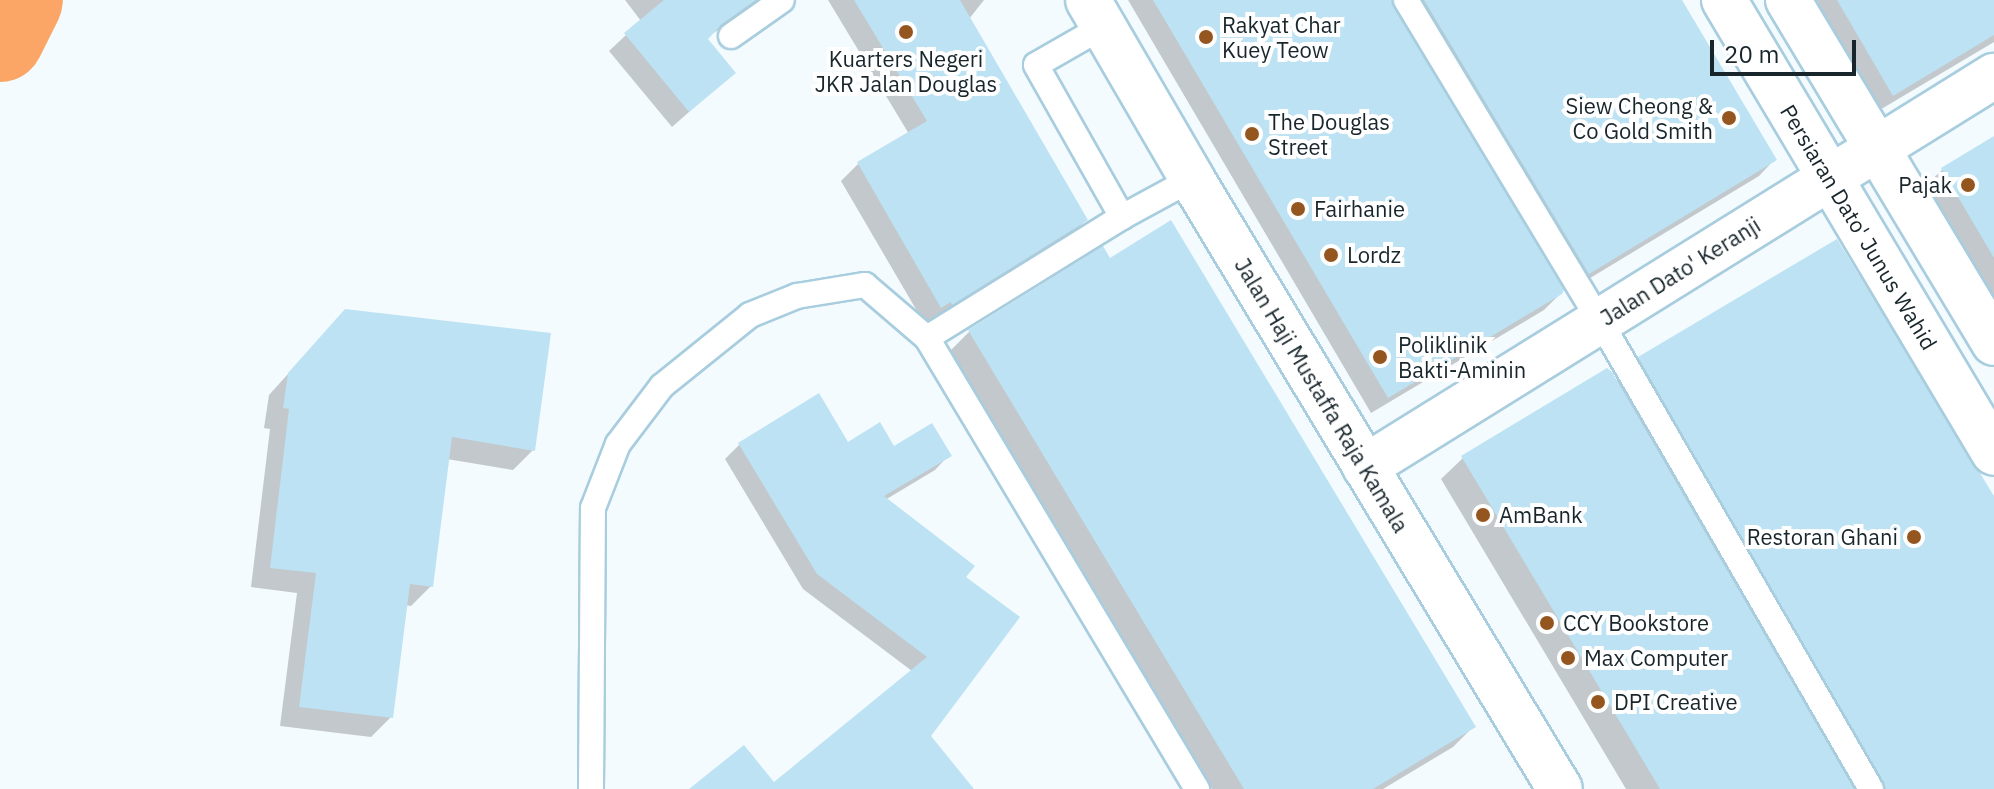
<!DOCTYPE html>
<html>
<head>
<meta charset="utf-8">
<style>
	body { margin:0 }
	#map { position:relative; width:1994px; height:789px; overflow:hidden; background:#f3fbfe; font-family:"IBM Plex Sans",sans-serif }
	div>[style] { position:absolute }
	[style*='--x'] { left:calc(var(--x)*1px); top:calc(var(--y)*1px); width:calc(var(--w)*1px); rotate:calc(var(--a)*1deg) }
	.shadow>* { inset:0; background:#0003 }
	.river>* { height:88px; margin:-44px; padding:0 44px; transform-origin:44px; border-radius:44px; background:#fba666 }
	.building>* { inset:0; background:#bde2f3 }
	.roads { filter:drop-shadow(2px 0 #a8cdde) drop-shadow(-2px 0 #a8cdde) drop-shadow(0 2px #a8cdde) drop-shadow(0 -2px #a8cdde) }
	.lane>* { height:24px; margin:-12px; padding:0 12px; transform-origin:12px; border-radius:12px; background:#fff }
	.street>* { height:44px; margin:-22px; padding:0 22px; transform-origin:22px; border-radius:22px; background:#fff }
	.secondary>* { height:44px; margin:-22px; padding:0 22px; transform-origin:22px; border-radius:22px; background:#fff }
	.dots>* { width:22px; height:22px; translate:-50% -50%; box-sizing:border-box; border:4px solid #fff; border-radius:50% }
	span { translate:-50% -50%; white-space:nowrap; text-align:center; line-height:1.15; -webkit-text-stroke:8px #fff; paint-order:stroke }
	.poi-label { font-size:22px; color:#18262c }
	.left { translate:0 -50%; text-align:left }
	.right { translate:-100% -50%; text-align:right }
	.street-label { font-size:22px; color:#18262c }
	.scale { position:absolute; left:1710px; top:40px; width:146px; height:36px; box-sizing:border-box; border:4px solid #18262c; border-top:0; padding-left:10px; font-size:24px; line-height:28px; white-space:nowrap; color:#18262c; -webkit-text-stroke:6px #fff; paint-order:stroke }
</style>
</head>
<body>
<div id="map">
	<div class="shadow">
		<i style="clip-path:polygon(625px 0,761px 0,705px 39px,733px 73px,672px 127px,609px 51px,641px 21px)"></i>
		<i style="clip-path:polygon(828px 0,984px 0,969px 19px,1086px 220px,1069px 237px,935px 320px,934px 317px,924px 323px,841px 181px,858px 164px,909px 134px)"></i>
		<i style="clip-path:polygon(1128px 0,1679px 0,1775px 159px,1759px 176px,1572px 289px,1403px 8px,1389px 1px,1561px 293px,1544px 310px,1371px 413px)"></i>
		<i style="clip-path:polygon(1806px 0,1994px 0,1994px 42px,1873px 114px)"></i>
		<i style="clip-path:polygon(1994px 138px,1994px 308px,1922px 189px,1942px 170px)"></i>
		<i style="clip-path:polygon(1109px 260px,1473px 727px,1453px 747px,1383px 789px,1212px 789px,949px 352px,969px 332px)"></i>
		<i style="clip-path:polygon(326px 332px,533px 450px,513px 470px,447px 459px,431px 586px,411px 606px,405px 605px,391px 717px,371px 737px,280px 726px,297px 593px,251px 587px,270px 429px,264px 428px,269px 395px)"></i>
		<i style="clip-path:polygon(1639px 359px,1994px 504px,1994px 789px,1626px 789px,1441px 479px,1463px 458px,1616px 382px)"></i>
		<i style="clip-path:polygon(740px 444px,848px 445px,949px 455px,935px 470px,885px 500px,963px 578px,928px 736px,971px 789px,692px 789px,773px 785px,912px 671px,803px 589px,725px 459px)"></i>
	</div>
	<div class="river">
		<i style="--x:0;--y:38;--w:42;--a:-63.4"></i>
	</div>
	<div class="building">
		<i style="clip-path:polygon(664px 0,756px 0,722px 24px,708px 39px,736px 73px,689px 112px,624px 33px)"></i>
		<i style="clip-path:polygon(854px 0,960px 0,1088px 220px,952px 305px,951px 302px,941px 308px,857px 162px,927px 121px)"></i>
		<i style="clip-path:polygon(1153px 0,1391px 0,1564px 290px,1562px 294px,1388px 398px)"></i>
		<i style="clip-path:polygon(1424px 0,1682px 0,1777px 160px,1589px 274px)"></i>
		<i style="clip-path:polygon(1837px 0,1994px 0,1994px 35px,1893px 96px)"></i>
		<i style="clip-path:polygon(1994px 136px,1994px 258px,1941px 168px)"></i>
		<i style="clip-path:polygon(1171px 220px,1476px 727px,1373px 789px,1244px 789px,968px 330px,1103px 246px,1110px 258px)"></i>
		<i style="clip-path:polygon(1837px 239px,1994px 496px,1994px 789px,1886px 789px,1638px 357px)"></i>
		<i style="clip-path:polygon(345px 309px,551px 333px,535px 451px,452px 437px,433px 587px,410px 584px,393px 718px,299px 707px,316px 573px,270px 568px,289px 409px,283px 408px,288px 373px)"></i>
		<i style="clip-path:polygon(1607px 368px,1612px 372px,1854px 789px,1660px 789px,1461px 456px)"></i>
		<i style="clip-path:polygon(819px 393px,848px 442px,880px 422px,894px 446px,932px 423px,952px 456px,884px 496px,975px 566px,966px 577px,1020px 617px,931px 736px,974px 789px,689px 789px,744px 745px,774px 782px,927px 657px,817px 574px,738px 443px)"></i>
	</div>
	<div class="roads">
		<div class="lane">
			<i style="--x:1406;--y:0;--w:375;--a:58.9"></i>
			<i style="--x:1600;--y:321;--w:541;--a:59.93"></i>
			<i style="--x:1104;--y:26;--w:78;--a:150.2"></i>
			<i style="--x:1036;--y:65;--w:175;--a:60.5"></i>
			<i style="--x:1122;--y:217;--w:80;--a:-28.5"></i>
			<i style="--x:731;--y:36;--w:62;--a:-35.2"></i>
			<i style="--x:1122;--y:217;--w:229;--a:148.2"></i>
			<i style="--x:927;--y:338;--w:526;--a:59.09"></i>
			<i style="--x:591;--y:789;--w:281;--a:-89.6"></i>
			<i style="--x:593;--y:508;--w:69;--a:-68.7"></i>
			<i style="--x:618;--y:444;--w:73;--a:-52.8"></i>
			<i style="--x:662;--y:386;--w:113;--a:-38.9"></i>
			<i style="--x:750;--y:315;--w:51;--a:-22"></i>
			<i style="--x:797;--y:296;--w:69;--a:-9.2"></i>
			<i style="--x:865;--y:285;--w:82;--a:40.5"></i>
		</div>
		<div class="street">
			<i style="--x:1088;--y:0;--w:207;--a:59.8"></i>
			<i style="--x:1192;--y:179;--w:712;--a:58.9"></i>
			<i style="--x:1365;--y:467;--w:741;--a:-31.87"></i>
		</div>
		<div class="secondary">
			<i style="--x:1724;--y:0;--w:527;--a:59.2"></i>
			<i style="--x:1788;--y:0;--w:400;--a:59"></i>
		</div>
	</div>
	<div class="dots">
		<i style="left:906px;top:32px;background:#95551f"></i>
		<i style="left:1206px;top:37px;background:#95551f"></i>
		<i style="left:1729px;top:118px;background:#95551f"></i>
		<i style="left:1252px;top:134px;background:#95551f"></i>
		<i style="left:1968px;top:185px;background:#95551f"></i>
		<i style="left:1298px;top:209px;background:#95551f"></i>
		<i style="left:1331px;top:255px;background:#95551f"></i>
		<i style="left:1380px;top:357px;background:#95551f"></i>
		<i style="left:1483px;top:515px;background:#95551f"></i>
		<i style="left:1914px;top:537px;background:#95551f"></i>
		<i style="left:1547px;top:623px;background:#95551f"></i>
		<i style="left:1568px;top:658px;background:#95551f"></i>
		<i style="left:1598px;top:702px;background:#95551f"></i>
	</div>
	<div class="poi-label">
		<span class="left" style="left:1222px;top:37px">Rakyat Char<br>Kuey Teow</span>
		<span style="left:906px;top:71px">Kuarters Negeri<br>JKR Jalan Douglas</span>
		<span class="right" style="left:1713px;top:118px">Siew Cheong &amp;<br>Co Gold Smith</span>
		<span class="left" style="left:1268px;top:134px">The Douglas<br>Street</span>
		<span class="right" style="left:1952px;top:185px">Pajak</span>
		<span class="left" style="left:1314px;top:209px">Fairhanie</span>
		<span class="left" style="left:1347px;top:255px">Lordz</span>
		<span class="left" style="left:1398px;top:357px">Poliklinik<br>Bakti-Aminin</span>
		<span class="left" style="left:1499px;top:515px">AmBank</span>
		<span class="right" style="left:1898px;top:537px">Restoran Ghani</span>
		<span class="left" style="left:1563px;top:623px">CCY Bookstore</span>
		<span class="left" style="left:1584px;top:658px">Max Computer</span>
		<span class="left" style="left:1614px;top:702px">DPI Creative</span>
	</div>
	<div class="street-label">
		<span style="left:1859px;top:227px;rotate:59deg">Persiaran Dato' Junus Wahid</span>
		<span style="left:1680px;top:271px;rotate:-32deg">Jalan Dato' Keranji</span>
		<span style="left:1322px;top:395px;rotate:59deg">Jalan Haji Mustaffa Raja Kamala</span>
	</div>
	<div class="scale">20 m</div>
</div>
</body>
</html>
